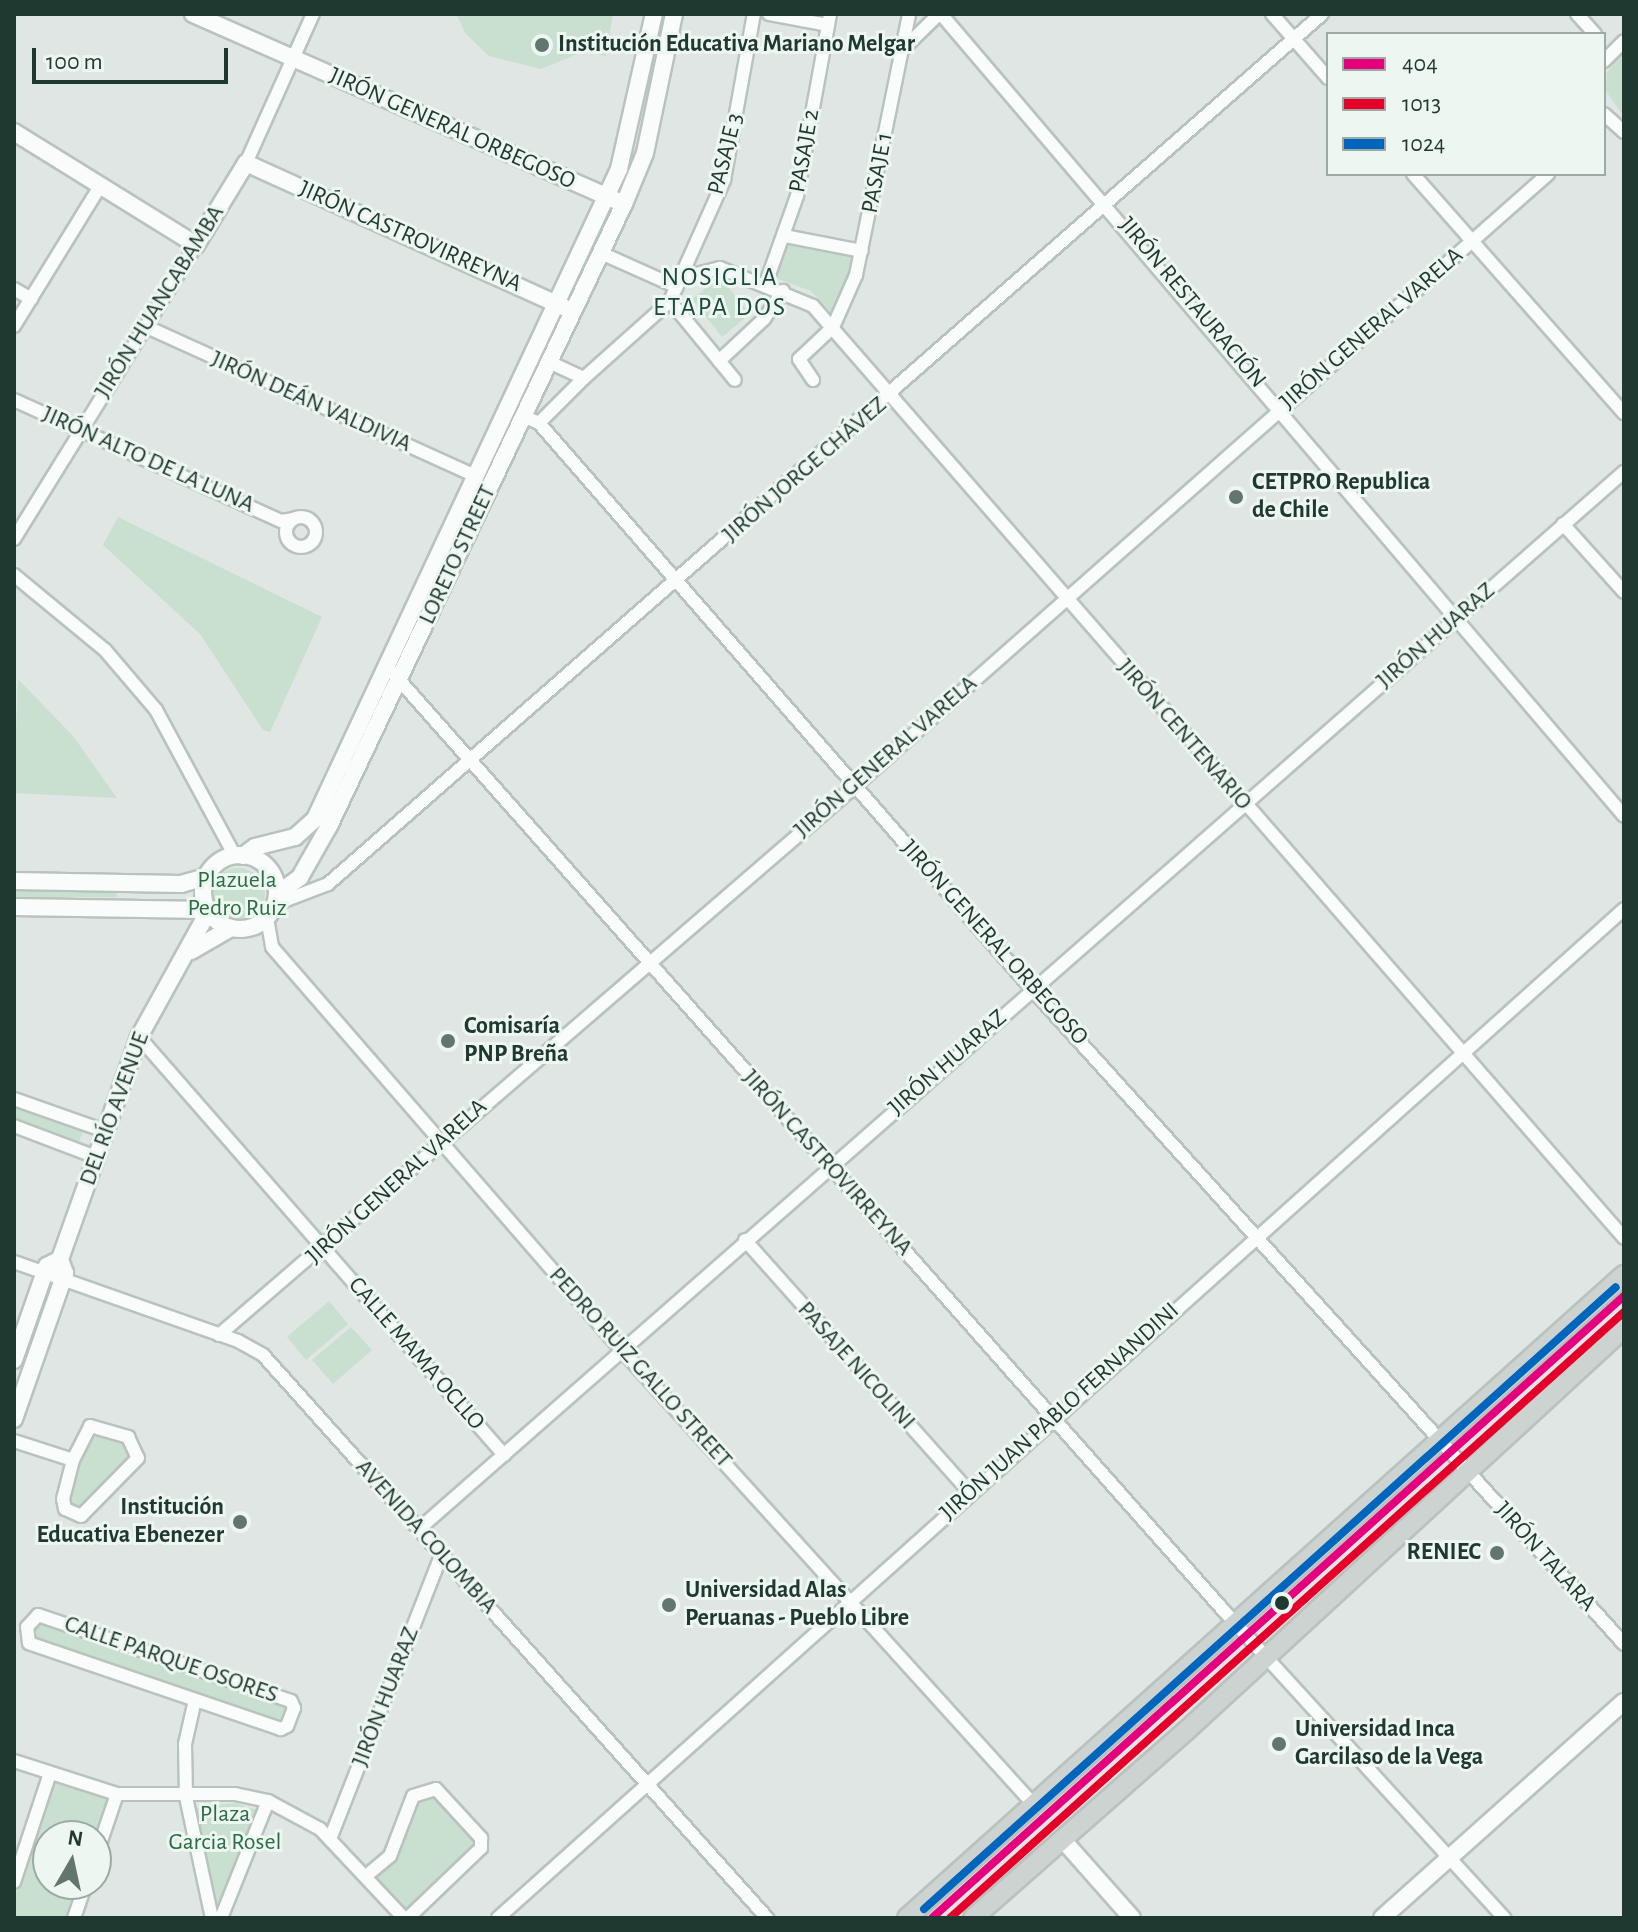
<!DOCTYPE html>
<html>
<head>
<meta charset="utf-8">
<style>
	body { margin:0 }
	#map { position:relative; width:1638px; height:1932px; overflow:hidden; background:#e0e6e3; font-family:"Alegreya Sans",sans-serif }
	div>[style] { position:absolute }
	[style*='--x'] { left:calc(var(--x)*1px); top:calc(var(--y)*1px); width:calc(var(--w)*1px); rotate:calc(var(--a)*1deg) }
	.green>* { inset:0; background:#c9dfcf }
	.round { border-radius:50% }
	.roads { filter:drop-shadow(2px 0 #b9c3be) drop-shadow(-2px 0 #b9c3be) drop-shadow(0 2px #b9c3be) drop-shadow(0 -2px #b9c3be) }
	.street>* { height:12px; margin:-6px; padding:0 6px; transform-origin:6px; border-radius:6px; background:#fafbfb }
	.street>.ring { margin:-6px; padding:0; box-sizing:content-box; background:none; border:12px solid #fafbfb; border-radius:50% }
	.secondary>* { height:16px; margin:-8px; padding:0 8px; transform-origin:8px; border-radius:8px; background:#fafbfb }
	.secondary>.ring { margin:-8px; padding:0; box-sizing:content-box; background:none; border:16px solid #fafbfb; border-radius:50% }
	.primary>* { height:18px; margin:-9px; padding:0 9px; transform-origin:9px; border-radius:9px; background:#ccd3d1 }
	.bus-1>* { height:8px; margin:-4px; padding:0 4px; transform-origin:4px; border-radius:4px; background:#e5007d }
	.bus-2>* { height:8px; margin:-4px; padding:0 4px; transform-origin:4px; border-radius:4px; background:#e4002b }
	.bus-3>* { height:8px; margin:-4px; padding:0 4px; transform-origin:4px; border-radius:4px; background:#0065bd }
	.dots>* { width:22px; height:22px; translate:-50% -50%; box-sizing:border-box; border:4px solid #edf6f1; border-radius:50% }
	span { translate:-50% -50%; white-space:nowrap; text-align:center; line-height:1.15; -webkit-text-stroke:6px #edf6f1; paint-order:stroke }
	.poi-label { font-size:24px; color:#1f3830; font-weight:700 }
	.left { translate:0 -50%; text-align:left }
	.right { translate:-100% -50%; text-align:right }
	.street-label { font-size:24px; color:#1f3830 }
	.park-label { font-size:24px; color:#2a6d42 }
	.neighbourhood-label { font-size:26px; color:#1c493d; letter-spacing:2px }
	.frame { position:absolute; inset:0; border:16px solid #1f3830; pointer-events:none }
	.legend { position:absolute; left:1326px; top:32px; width:280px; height:144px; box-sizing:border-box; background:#edf6f1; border:2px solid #9baaa4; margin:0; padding:10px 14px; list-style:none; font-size:24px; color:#1f3830 }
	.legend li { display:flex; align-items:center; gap:16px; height:40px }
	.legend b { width:40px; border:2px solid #9baaa4 }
	.north { position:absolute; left:32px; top:1820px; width:80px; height:80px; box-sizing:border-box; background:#edf6f1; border:2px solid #9baaa4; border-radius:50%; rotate:9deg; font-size:22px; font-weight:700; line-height:32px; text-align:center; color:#1f3830 }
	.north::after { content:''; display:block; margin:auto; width:28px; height:36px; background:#63756f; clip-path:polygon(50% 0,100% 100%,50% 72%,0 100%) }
	.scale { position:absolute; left:32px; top:48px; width:196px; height:36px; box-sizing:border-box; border:4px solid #1f3830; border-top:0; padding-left:10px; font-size:24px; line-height:28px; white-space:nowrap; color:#1f3830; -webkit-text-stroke:6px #edf6f1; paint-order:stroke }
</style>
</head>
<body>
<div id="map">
	<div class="green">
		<i style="clip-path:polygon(456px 14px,613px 14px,606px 56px,585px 51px,541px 69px,489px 56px,466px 34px)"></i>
		<i style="clip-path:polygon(1624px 51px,1624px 117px,1606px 91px,1607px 73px)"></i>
		<i style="clip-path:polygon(789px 242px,854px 258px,832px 313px,811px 291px,775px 278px)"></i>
		<i style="clip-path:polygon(720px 277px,750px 314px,722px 337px,692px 299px)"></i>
		<i style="clip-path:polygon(118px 517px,322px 617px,270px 732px,263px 730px,200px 634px,103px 545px)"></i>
		<i style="clip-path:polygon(18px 679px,73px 736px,117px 798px,14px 793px)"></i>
		<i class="round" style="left:211px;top:868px;width:54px;height:54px"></i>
		<i style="clip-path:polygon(14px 881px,117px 885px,117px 897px,14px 898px)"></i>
		<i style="clip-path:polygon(14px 1104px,84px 1129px,78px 1144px,14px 1121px)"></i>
		<i style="clip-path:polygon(329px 1301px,348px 1324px,306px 1360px,287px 1337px)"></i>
		<i style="clip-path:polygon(351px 1327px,372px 1350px,333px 1384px,312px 1360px)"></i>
		<i style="clip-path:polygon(87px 1428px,121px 1435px,131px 1455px,81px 1508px,68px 1503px)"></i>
		<i style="clip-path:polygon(37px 1621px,288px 1705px,288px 1711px,282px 1725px,33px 1639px)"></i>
		<i style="clip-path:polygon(54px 1782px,109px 1799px,96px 1836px,48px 1836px,48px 1884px,79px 1884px,67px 1918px,14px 1918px,14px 1900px)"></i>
		<i style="clip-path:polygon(435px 1795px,474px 1838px,474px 1850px,408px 1912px,375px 1876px,397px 1855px,417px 1799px)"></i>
		<i style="clip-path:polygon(234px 1803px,258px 1810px,219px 1910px,214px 1909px,196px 1808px)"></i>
	</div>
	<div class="roads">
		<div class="street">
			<i style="--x:769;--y:14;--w:60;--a:10.6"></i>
			<i style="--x:941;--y:14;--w:1053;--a:49.58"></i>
			<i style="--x:1272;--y:14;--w:85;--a:48.8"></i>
			<i style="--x:1577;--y:14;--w:27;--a:48"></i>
			<i style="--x:902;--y:50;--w:52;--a:-44.2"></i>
			<i style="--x:1604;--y:61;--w:28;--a:-45"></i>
			<i style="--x:1604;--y:114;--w:27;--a:42"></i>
			<i style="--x:246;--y:163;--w:163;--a:-65.8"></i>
			<i style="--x:1413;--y:174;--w:319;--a:48.6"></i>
			<i style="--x:785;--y:236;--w:78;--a:11"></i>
			<i style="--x:601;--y:253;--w:83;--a:24.1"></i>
			<i style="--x:681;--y:278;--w:40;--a:-14.4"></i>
			<i style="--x:720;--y:268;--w:100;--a:22.2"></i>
			<i style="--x:813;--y:306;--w:1235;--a:48.97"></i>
			<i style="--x:766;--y:283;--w:92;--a:-70.4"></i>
			<i style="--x:797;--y:196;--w:185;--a:-79.7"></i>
			<i style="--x:14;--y:289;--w:20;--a:30"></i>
			<i style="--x:670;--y:301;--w:102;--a:50.6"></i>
			<i style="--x:14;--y:326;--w:164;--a:-58.4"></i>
			<i style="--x:147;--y:327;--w:361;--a:24.4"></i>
			<i style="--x:719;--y:361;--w:62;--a:-43"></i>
			<i style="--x:764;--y:319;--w:34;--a:-56"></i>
			<i style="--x:549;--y:362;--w:38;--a:25"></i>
			<i style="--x:584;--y:378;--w:115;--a:-41.8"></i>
			<i style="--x:670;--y:301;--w:133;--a:-65.9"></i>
			<i style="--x:724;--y:180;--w:169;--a:-79.8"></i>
			<i style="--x:813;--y:380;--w:25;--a:-124"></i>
			<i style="--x:799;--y:359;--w:47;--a:-43.3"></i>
			<i style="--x:833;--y:327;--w:57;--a:-66.1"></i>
			<i style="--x:856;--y:275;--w:266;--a:-78.5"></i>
			<i style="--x:14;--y:400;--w:293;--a:24.4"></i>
			<i style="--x:281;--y:521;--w:12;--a:-9"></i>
			<i style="--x:523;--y:416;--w:17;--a:24"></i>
			<i style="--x:539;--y:423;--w:751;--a:48.94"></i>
			<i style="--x:1032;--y:989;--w:883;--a:47.89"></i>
			<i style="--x:539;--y:423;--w:64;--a:-45"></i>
			<i class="ring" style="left:286px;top:517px;width:18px;height:18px"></i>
			<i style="--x:1563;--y:524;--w:91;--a:48.1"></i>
			<i style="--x:14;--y:539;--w:346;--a:-58.2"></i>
			<i style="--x:14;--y:575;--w:118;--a:39.5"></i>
			<i style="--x:105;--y:650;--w:79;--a:49.6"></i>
			<i style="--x:156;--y:710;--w:166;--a:61.6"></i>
			<i style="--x:393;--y:673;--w:1253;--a:48.46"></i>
			<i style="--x:1224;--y:1611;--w:416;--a:47.6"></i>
			<i style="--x:276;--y:904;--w:56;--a:-21"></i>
			<i style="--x:328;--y:884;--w:1321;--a:-41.19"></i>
			<i style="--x:267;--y:918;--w:29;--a:80"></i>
			<i style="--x:272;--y:947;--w:531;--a:49.05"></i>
			<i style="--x:620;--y:1348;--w:618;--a:47.82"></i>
			<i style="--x:139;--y:1037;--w:555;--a:48.87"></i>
			<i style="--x:14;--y:1099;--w:96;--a:19.4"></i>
			<i style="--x:14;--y:1126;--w:88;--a:20.7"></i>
			<i style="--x:745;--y:1240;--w:336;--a:48.3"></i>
			<i style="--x:14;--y:1262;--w:238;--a:19.4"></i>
			<i style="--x:238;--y:1341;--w:29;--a:29"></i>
			<i style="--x:263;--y:1355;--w:756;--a:48.16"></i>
			<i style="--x:219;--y:1335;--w:840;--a:-40.8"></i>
			<i style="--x:855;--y:786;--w:925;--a:-41.45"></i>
			<i style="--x:90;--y:1426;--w:40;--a:16"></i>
			<i style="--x:128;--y:1437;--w:23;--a:65"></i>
			<i style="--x:138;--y:1458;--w:81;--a:134.5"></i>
			<i style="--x:81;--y:1516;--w:17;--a:-156"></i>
			<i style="--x:65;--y:1509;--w:10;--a:-101"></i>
			<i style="--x:63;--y:1499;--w:40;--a:-75.6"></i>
			<i style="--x:73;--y:1460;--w:38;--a:-63"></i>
			<i style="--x:14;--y:1441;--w:62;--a:17.9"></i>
			<i style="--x:419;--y:1529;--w:1603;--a:-41.26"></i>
			<i style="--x:38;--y:1615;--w:267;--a:18.8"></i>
			<i style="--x:291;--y:1701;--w:8;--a:67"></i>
			<i style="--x:294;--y:1708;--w:19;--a:111"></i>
			<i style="--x:287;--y:1726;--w:7;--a:153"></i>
			<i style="--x:281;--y:1729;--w:266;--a:-161.2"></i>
			<i style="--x:29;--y:1643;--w:16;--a:-97"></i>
			<i style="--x:27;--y:1627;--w:16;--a:-47"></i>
			<i style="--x:195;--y:1700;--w:45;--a:102.8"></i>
			<i style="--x:185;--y:1744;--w:53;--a:88.9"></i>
			<i style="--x:186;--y:1797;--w:124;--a:77.9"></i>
			<i style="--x:14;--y:1761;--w:108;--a:17.8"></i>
			<i style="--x:117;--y:1794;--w:118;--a:0"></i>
			<i style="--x:235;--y:1794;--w:34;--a:12"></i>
			<i style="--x:268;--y:1801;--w:59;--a:28.3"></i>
			<i style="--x:320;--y:1829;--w:122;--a:46.7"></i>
			<i style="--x:330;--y:1839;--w:304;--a:-68.6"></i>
			<i style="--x:96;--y:1856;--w:65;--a:-71.3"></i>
			<i style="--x:366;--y:1876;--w:31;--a:-40"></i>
			<i style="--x:390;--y:1856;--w:64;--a:-69"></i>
			<i style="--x:413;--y:1796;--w:24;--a:-17"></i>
			<i style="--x:436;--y:1789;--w:67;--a:47.4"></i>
			<i style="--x:481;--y:1838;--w:10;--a:90"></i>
			<i style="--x:481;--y:1848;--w:101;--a:136.2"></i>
			<i style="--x:14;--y:1882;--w:115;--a:-71.7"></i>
			<i style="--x:74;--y:1918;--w:36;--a:-71"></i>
			<i style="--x:221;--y:1918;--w:126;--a:-68.1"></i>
			<i style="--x:498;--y:1918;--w:1512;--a:-41.86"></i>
		</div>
		<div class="secondary">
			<i style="--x:193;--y:14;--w:462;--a:23.8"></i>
			<i style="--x:14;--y:132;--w:214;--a:31.8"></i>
			<i style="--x:196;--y:245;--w:96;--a:-58.6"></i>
			<i style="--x:246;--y:163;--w:349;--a:24.4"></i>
			<i class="ring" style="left:203px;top:855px;width:58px;height:58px"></i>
			<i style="--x:243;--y:856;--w:15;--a:-37"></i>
			<i style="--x:255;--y:847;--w:41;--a:-14"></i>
			<i style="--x:295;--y:837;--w:27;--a:-42"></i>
			<i style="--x:315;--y:819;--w:718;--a:-64.93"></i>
			<i style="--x:619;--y:169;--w:159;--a:-77.3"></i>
			<i style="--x:14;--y:881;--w:167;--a:1"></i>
			<i style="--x:181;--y:884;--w:26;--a:-16"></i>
			<i style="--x:277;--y:894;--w:29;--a:-36"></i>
			<i style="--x:300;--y:877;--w:59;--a:-60.4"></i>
			<i style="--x:329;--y:826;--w:688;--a:-64.63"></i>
			<i style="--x:624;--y:204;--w:55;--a:-67.6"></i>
			<i style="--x:645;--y:153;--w:142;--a:-78.2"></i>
			<i style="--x:14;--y:907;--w:194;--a:0.9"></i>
			<i style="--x:191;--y:951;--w:46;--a:-29.9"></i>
			<i style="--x:14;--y:1360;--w:100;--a:-70.7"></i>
			<i style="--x:47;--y:1266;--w:15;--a:-28"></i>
			<i style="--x:14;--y:1419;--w:155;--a:-70.7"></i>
			<i style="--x:65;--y:1273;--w:15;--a:-110"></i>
			<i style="--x:60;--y:1259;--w:236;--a:-70.4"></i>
			<i style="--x:139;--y:1037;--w:143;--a:-61.1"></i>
			<i style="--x:1063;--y:1840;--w:104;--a:48.5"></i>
			<i style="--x:1382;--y:1918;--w:324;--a:-41.8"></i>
		</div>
		<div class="primary">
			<i style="--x:907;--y:1918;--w:963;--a:-41.89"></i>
			<i style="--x:973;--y:1918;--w:283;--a:-41.3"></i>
			<i style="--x:1186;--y:1731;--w:595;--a:-42.62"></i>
		</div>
	</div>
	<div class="bus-1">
		<i style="--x:932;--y:1918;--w:930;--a:-41.95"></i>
	</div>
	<div class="bus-2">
		<i style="--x:950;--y:1918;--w:906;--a:-41.96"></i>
	</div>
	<div class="bus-3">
		<i style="--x:924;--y:1909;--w:930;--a:-41.95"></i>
	</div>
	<div class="dots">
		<i style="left:542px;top:45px;background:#63756f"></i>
		<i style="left:1236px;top:497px;background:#63756f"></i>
		<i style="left:448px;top:1041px;background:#63756f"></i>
		<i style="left:240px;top:1522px;background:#63756f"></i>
		<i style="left:1497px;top:1553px;background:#63756f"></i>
		<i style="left:1282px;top:1603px;background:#1f3830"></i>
		<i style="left:669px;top:1605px;background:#63756f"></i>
		<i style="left:1279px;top:1744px;background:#63756f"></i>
	</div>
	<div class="poi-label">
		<span class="left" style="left:558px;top:45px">Institución Educativa Mariano Melgar</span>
		<span class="left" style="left:1252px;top:497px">CETPRO Republica<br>de Chile</span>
		<span class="left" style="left:464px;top:1041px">Comisaría<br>PNP Breña</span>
		<span class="right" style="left:224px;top:1522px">Institución<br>Educativa Ebenezer</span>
		<span class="right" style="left:1481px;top:1553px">RENIEC</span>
		<span class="left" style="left:685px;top:1605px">Universidad Alas<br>Peruanas - Pueblo Libre</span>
		<span class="left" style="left:1295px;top:1744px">Universidad Inca<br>Garcilaso de la Vega</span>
	</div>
	<div class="street-label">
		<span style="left:452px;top:129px;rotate:24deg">JIRÓN GENERAL ORBEGOSO</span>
		<span style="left:805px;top:151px;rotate:-80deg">PASAJE 2</span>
		<span style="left:726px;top:154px;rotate:-76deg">PASAJE 3</span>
		<span style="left:878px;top:173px;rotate:-79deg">PASAJE 1</span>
		<span style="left:410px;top:237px;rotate:24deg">JIRÓN CASTROVIRREYNA</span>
		<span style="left:160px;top:302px;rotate:-58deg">JIRÓN HUANCABAMBA</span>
		<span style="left:1192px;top:303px;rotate:50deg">JIRÓN RESTAURACIÓN</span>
		<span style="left:1372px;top:329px;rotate:-41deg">JIRÓN GENERAL VARELA</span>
		<span style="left:311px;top:402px;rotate:24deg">JIRÓN DEÁN VALDIVIA</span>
		<span style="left:148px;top:460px;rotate:24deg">JIRÓN ALTO DE LA LUNA</span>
		<span style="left:805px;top:470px;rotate:-41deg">JIRÓN JORGE CHÁVEZ</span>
		<span style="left:458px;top:555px;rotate:-65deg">LORETO STREET</span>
		<span style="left:1436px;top:636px;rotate:-41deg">JIRÓN HUARAZ</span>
		<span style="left:1184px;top:735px;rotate:49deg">JIRÓN CENTENARIO</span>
		<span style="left:886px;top:757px;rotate:-41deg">JIRÓN GENERAL VARELA</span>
		<span style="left:994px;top:943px;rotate:48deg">JIRÓN GENERAL ORBEGOSO</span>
		<span style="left:948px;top:1063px;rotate:-41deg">JIRÓN HUARAZ</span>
		<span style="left:115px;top:1109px;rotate:-70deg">DEL RÍO AVENUE</span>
		<span style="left:827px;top:1163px;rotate:48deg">JIRÓN CASTROVIRREYNA</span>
		<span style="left:397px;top:1182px;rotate:-42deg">JIRÓN GENERAL VARELA</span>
		<span style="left:416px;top:1354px;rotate:49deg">CALLE MAMA OCLLO</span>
		<span style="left:856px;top:1366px;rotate:48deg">PASAJE NICOLINI</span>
		<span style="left:640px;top:1368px;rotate:48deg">PEDRO RUIZ GALLO STREET</span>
		<span style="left:1060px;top:1412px;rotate:-42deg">JIRÓN JUAN PABLO FERNANDINI</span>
		<span style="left:426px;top:1537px;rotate:48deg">AVENIDA COLOMBIA</span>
		<span style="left:1545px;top:1557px;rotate:48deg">JIRÓN TALARA</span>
		<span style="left:171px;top:1660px;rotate:19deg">CALLE PARQUE OSORES</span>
		<span style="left:386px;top:1697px;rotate:-69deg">JIRÓN HUARAZ</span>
	</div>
	<div class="park-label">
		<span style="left:237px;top:895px">Plazuela<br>Pedro Ruiz</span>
		<span style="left:225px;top:1829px">Plaza<br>Garcia Rosel</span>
	</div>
	<div class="neighbourhood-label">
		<span style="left:720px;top:293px">NOSIGLIA<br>ETAPA DOS</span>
	</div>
	<div class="frame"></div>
	<ul class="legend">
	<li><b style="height:10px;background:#e5007d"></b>404</li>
	<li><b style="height:10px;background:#e4002b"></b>1013</li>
	<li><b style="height:10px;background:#0065bd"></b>1024</li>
	</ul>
	<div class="north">N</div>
	<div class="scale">100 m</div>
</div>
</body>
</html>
